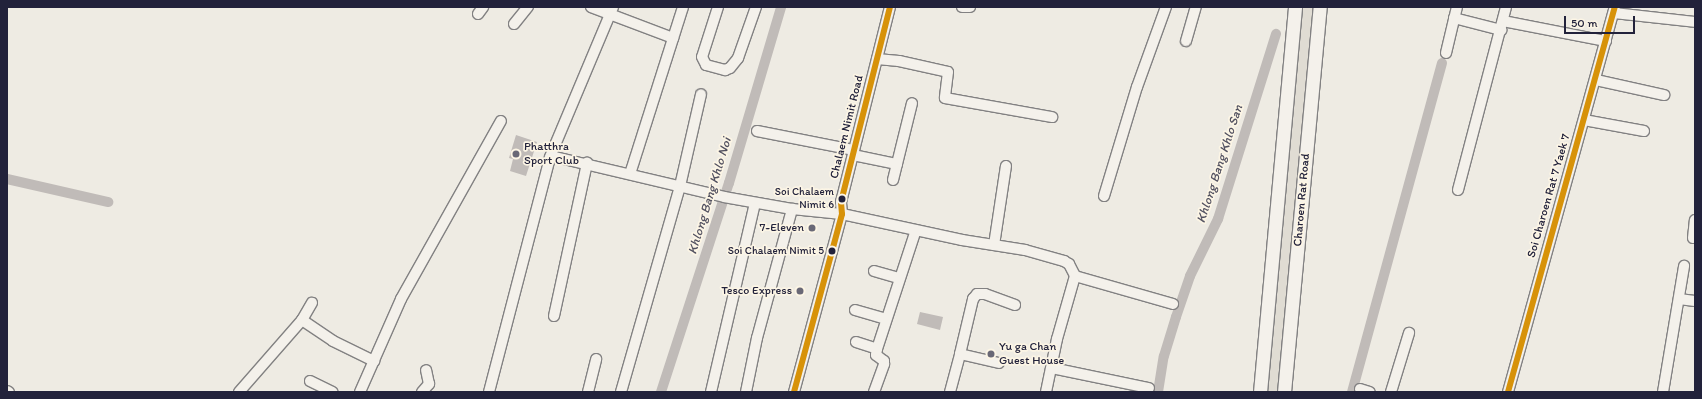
<!DOCTYPE html>
<html>
<head>
<meta charset="utf-8">
<style>
	body { margin:0 }
	#map { position:relative; width:1702px; height:399px; overflow:hidden; background:#eeebe3; font-family:Itim,sans-serif }
	div>[style] { position:absolute }
	[style*='--x'] { left:calc(var(--x)*1px); top:calc(var(--y)*1px); width:calc(var(--w)*1px); rotate:calc(var(--a)*1deg) }
	.green>* { inset:0; background:#e0dcd3 }
	.water>* { inset:0; background:#c0bbb8 }
	.canal>* { height:10px; margin:-5px; padding:0 5px; transform-origin:5px; border-radius:5px; background:#c0bbb8 }
	.roads { filter:drop-shadow(1px 0 #828182) drop-shadow(-1px 0 #828182) drop-shadow(0 1px #828182) drop-shadow(0 -1px #828182) }
	.minor>* { height:10px; margin:-5px; padding:0 5px; transform-origin:5px; border-radius:5px; background:#f4f1eb }
	.major>* { height:13px; margin:-6.5px; padding:0 6.5px; transform-origin:6.5px; border-radius:6.5px; background:#f4f1eb }
	.bus-1>* { height:6px; margin:-3px; padding:0 3px; transform-origin:3px; border-radius:3px; background:#d79209 }
	.dots>* { width:11px; height:11px; translate:-50% -50%; box-sizing:border-box; border:2px solid #fcf5e5; border-radius:50% }
	span { translate:-50% -50%; white-space:nowrap; text-align:center; line-height:1.15; -webkit-text-stroke:3.5px #fcf5e5; paint-order:stroke }
	.bus-label { font-size:11px; color:#22223b }
	.right { translate:-100% -50%; text-align:right }
	.street-label { font-size:12px; color:#22223b }
	.poi-label { font-size:12px; color:#22223b }
	.left { translate:0 -50%; text-align:left }
	.water-label { font-size:13px; color:#525160; font-style:italic }
	.frame { position:absolute; inset:0; border:8px solid #22223b; pointer-events:none }
	.scale { position:absolute; left:1564px; top:16px; width:71px; height:18px; box-sizing:border-box; border:2px solid #22223b; border-top:0; padding-left:5px; font-size:12px; line-height:14px; white-space:nowrap; color:#22223b; -webkit-text-stroke:3px #fcf5e5; paint-order:stroke }
</style>
</head>
<body>
<div id="map">
	<div class="green">
		<i style="clip-path:polygon(1301px 7px,1314px 7px,1279px 392px,1266px 392px)"></i>
	</div>
	<div class="water">
		<i style="clip-path:polygon(516px 135px,537px 142px,526px 176px,510px 171px,513px 159px,509px 158px)"></i>
		<i style="clip-path:polygon(920px 312px,943px 317px,940px 330px,917px 324px)"></i>
	</div>
	<div class="canal">
		<i style="--x:7;--y:179;--w:104;--a:12.8"></i>
		<i style="--x:661;--y:392;--w:220;--a:-72"></i>
		<i style="--x:729;--y:183;--w:184;--a:-73.5"></i>
		<i style="--x:1158;--y:392;--w:36;--a:-81"></i>
		<i style="--x:1164;--y:356;--w:41;--a:-72.9"></i>
		<i style="--x:1176;--y:317;--w:43;--a:-71.1"></i>
		<i style="--x:1190;--y:276;--w:64;--a:-63.8"></i>
		<i style="--x:1218;--y:219;--w:194;--a:-72.6"></i>
		<i style="--x:1352;--y:392;--w:341;--a:-74.7"></i>
	</div>
	<div class="roads">
		<div class="minor">
			<i style="--x:591;--y:7;--w:88;--a:20.7"></i>
			<i style="--x:718;--y:7;--w:52;--a:107.7"></i>
			<i style="--x:702;--y:57;--w:9;--a:63"></i>
			<i style="--x:706;--y:65;--w:20;--a:15"></i>
			<i style="--x:725;--y:70;--w:5;--a:-22"></i>
			<i style="--x:730;--y:68;--w:13;--a:-51"></i>
			<i style="--x:738;--y:58;--w:54;--a:-70.6"></i>
			<i style="--x:962;--y:7;--w:8;--a:0"></i>
			<i style="--x:1614;--y:13;--w:81;--a:6.3"></i>
			<i style="--x:478;--y:14;--w:9;--a:-54"></i>
			<i style="--x:1454;--y:18;--w:49;--a:14.3"></i>
			<i style="--x:1503;--y:21;--w:105;--a:11"></i>
			<i style="--x:514;--y:24;--w:22;--a:-51"></i>
			<i style="--x:1186;--y:41;--w:35;--a:-74"></i>
			<i style="--x:1446;--y:53;--w:47;--a:-76.6"></i>
			<i style="--x:877;--y:59;--w:22;--a:5"></i>
			<i style="--x:899;--y:61;--w:50;--a:12.7"></i>
			<i style="--x:948;--y:72;--w:26;--a:97"></i>
			<i style="--x:945;--y:98;--w:109;--a:10.1"></i>
			<i style="--x:1596;--y:80;--w:70;--a:12.4"></i>
			<i style="--x:1584;--y:120;--w:61;--a:10.4"></i>
			<i style="--x:757;--y:131;--w:99;--a:11.1"></i>
			<i style="--x:853;--y:155;--w:45;--a:11.6"></i>
			<i style="--x:551;--y:156;--w:178;--a:13.3"></i>
			<i style="--x:724;--y:197;--w:69;--a:10"></i>
			<i style="--x:792;--y:209;--w:50;--a:5.7"></i>
			<i style="--x:842;--y:214;--w:123;--a:12.2"></i>
			<i style="--x:962;--y:240;--w:64;--a:9"></i>
			<i style="--x:1025;--y:250;--w:41;--a:15.8"></i>
			<i style="--x:1064;--y:261;--w:6;--a:31"></i>
			<i style="--x:1069;--y:264;--w:13;--a:63"></i>
			<i style="--x:1075;--y:276;--w:102;--a:15.9"></i>
			<i style="--x:630;--y:174;--w:175;--a:-72.4"></i>
			<i style="--x:893;--y:180;--w:79;--a:-76.1"></i>
			<i style="--x:1458;--y:190;--w:189;--a:-75.3"></i>
			<i style="--x:1104;--y:196;--w:114;--a:-73.2"></i>
			<i style="--x:1137;--y:87;--w:85;--a:-70.1"></i>
			<i style="--x:1693;--y:238;--w:18;--a:-84"></i>
			<i style="--x:994;--y:245;--w:80;--a:-81.4"></i>
			<i style="--x:874;--y:271;--w:26;--a:16"></i>
			<i style="--x:1679;--y:299;--w:16;--a:7"></i>
			<i style="--x:855;--y:310;--w:32;--a:16"></i>
			<i style="--x:554;--y:316;--w:157;--a:-77.8"></i>
			<i style="--x:302;--y:320;--w:37;--a:34"></i>
			<i style="--x:333;--y:341;--w:46;--a:26"></i>
			<i style="--x:856;--y:342;--w:22;--a:18"></i>
			<i style="--x:960;--y:354;--w:57;--a:-76.7"></i>
			<i style="--x:973;--y:299;--w:6;--a:-51"></i>
			<i style="--x:977;--y:294;--w:8;--a:0"></i>
			<i style="--x:985;--y:294;--w:32;--a:20"></i>
			<i style="--x:1052;--y:368;--w:99;--a:11.7"></i>
			<i style="--x:310;--y:381;--w:25;--a:26"></i>
			<i style="--x:1360;--y:389;--w:10;--a:17"></i>
			<i style="--x:7;--y:391;--w:2;--a:27"></i>
			<i style="--x:239;--y:392;--w:96;--a:-48.8"></i>
			<i style="--x:302;--y:320;--w:20;--a:-60"></i>
			<i style="--x:360;--y:392;--w:102;--a:-66.2"></i>
			<i style="--x:401;--y:299;--w:204;--a:-60.7"></i>
			<i style="--x:422;--y:392;--w:11;--a:-49"></i>
			<i style="--x:429;--y:384;--w:14;--a:-102"></i>
			<i style="--x:489;--y:392;--w:243;--a:-75.4"></i>
			<i style="--x:550;--y:157;--w:163;--a:-67.2"></i>
			<i style="--x:588;--y:392;--w:34;--a:-76"></i>
			<i style="--x:621;--y:392;--w:214;--a:-74"></i>
			<i style="--x:680;--y:186;--w:94;--a:-77.1"></i>
			<i style="--x:711;--y:392;--w:194;--a:-76.9"></i>
			<i style="--x:746;--y:392;--w:55;--a:-78.5"></i>
			<i style="--x:757;--y:338;--w:134;--a:-74.8"></i>
			<i style="--x:794;--y:392;--w:184;--a:-74.9"></i>
			<i style="--x:842;--y:214;--w:12;--a:-95"></i>
			<i style="--x:841;--y:202;--w:201;--a:-75.9"></i>
			<i style="--x:874;--y:392;--w:30;--a:-70"></i>
			<i style="--x:884;--y:364;--w:3;--a:-90"></i>
			<i style="--x:884;--y:361;--w:10;--a:-143"></i>
			<i style="--x:876;--y:355;--w:6;--a:-81"></i>
			<i style="--x:877;--y:349;--w:125;--a:-71.9"></i>
			<i style="--x:950;--y:392;--w:39;--a:-75"></i>
			<i style="--x:960;--y:354;--w:40;--a:13"></i>
			<i style="--x:1046;--y:392;--w:54;--a:-78.3"></i>
			<i style="--x:1057;--y:339;--w:66;--a:-74.1"></i>
			<i style="--x:1391;--y:392;--w:62;--a:-73"></i>
			<i style="--x:1508;--y:392;--w:400;--a:-74.5"></i>
			<i style="--x:1663;--y:392;--w:128;--a:-80.5"></i>
		</div>
		<div class="major">
			<i style="--x:1260;--y:392;--w:387;--a:-84.8"></i>
			<i style="--x:1284;--y:392;--w:387;--a:-84.7"></i>
		</div>
	</div>
	<div class="bus-1">
		<i style="--x:794;--y:392;--w:184;--a:-74.9"></i>
		<i style="--x:842;--y:214;--w:12;--a:-95"></i>
		<i style="--x:841;--y:202;--w:201;--a:-75.9"></i>
		<i style="--x:1508;--y:392;--w:400;--a:-74.5"></i>
	</div>
	<div class="dots">
		<i style="left:516px;top:154px;background:#696876"></i>
		<i style="left:842px;top:199px;background:#22223b"></i>
		<i style="left:812px;top:228px;background:#696876"></i>
		<i style="left:832px;top:251px;background:#22223b"></i>
		<i style="left:800px;top:291px;background:#696876"></i>
		<i style="left:991px;top:354px;background:#696876"></i>
	</div>
	<div class="bus-label">
		<span class="right" style="left:834px;top:199px">Soi Chalaem<br>Nimit 6</span>
		<span class="right" style="left:824px;top:251px">Soi Chalaem Nimit 5</span>
	</div>
	<div class="street-label">
		<span style="left:847px;top:127px;rotate:-76deg">Chalaem Nimit Road</span>
		<span style="left:1549px;top:196px;rotate:-74deg">Soi Charoen Rat 7 Yaek 7</span>
		<span style="left:1302px;top:200px;rotate:-85deg">Charoen Rat Road</span>
	</div>
	<div class="poi-label">
		<span class="left" style="left:524px;top:154px">Phatthra<br>Sport Club</span>
		<span class="right" style="left:804px;top:228px">7-Eleven</span>
		<span class="right" style="left:792px;top:291px">Tesco Express</span>
		<span class="left" style="left:999px;top:354px">Yu ga Chan<br>Guest House</span>
	</div>
	<div class="water-label">
		<span style="left:1220px;top:164px;rotate:-72deg">Khlong Bang Khlo San</span>
		<span style="left:710px;top:196px;rotate:-73deg">Khlong Bang Khlo Noi</span>
	</div>
	<div class="frame"></div>
	<div class="scale">50 m</div>
</div>
</body>
</html>
